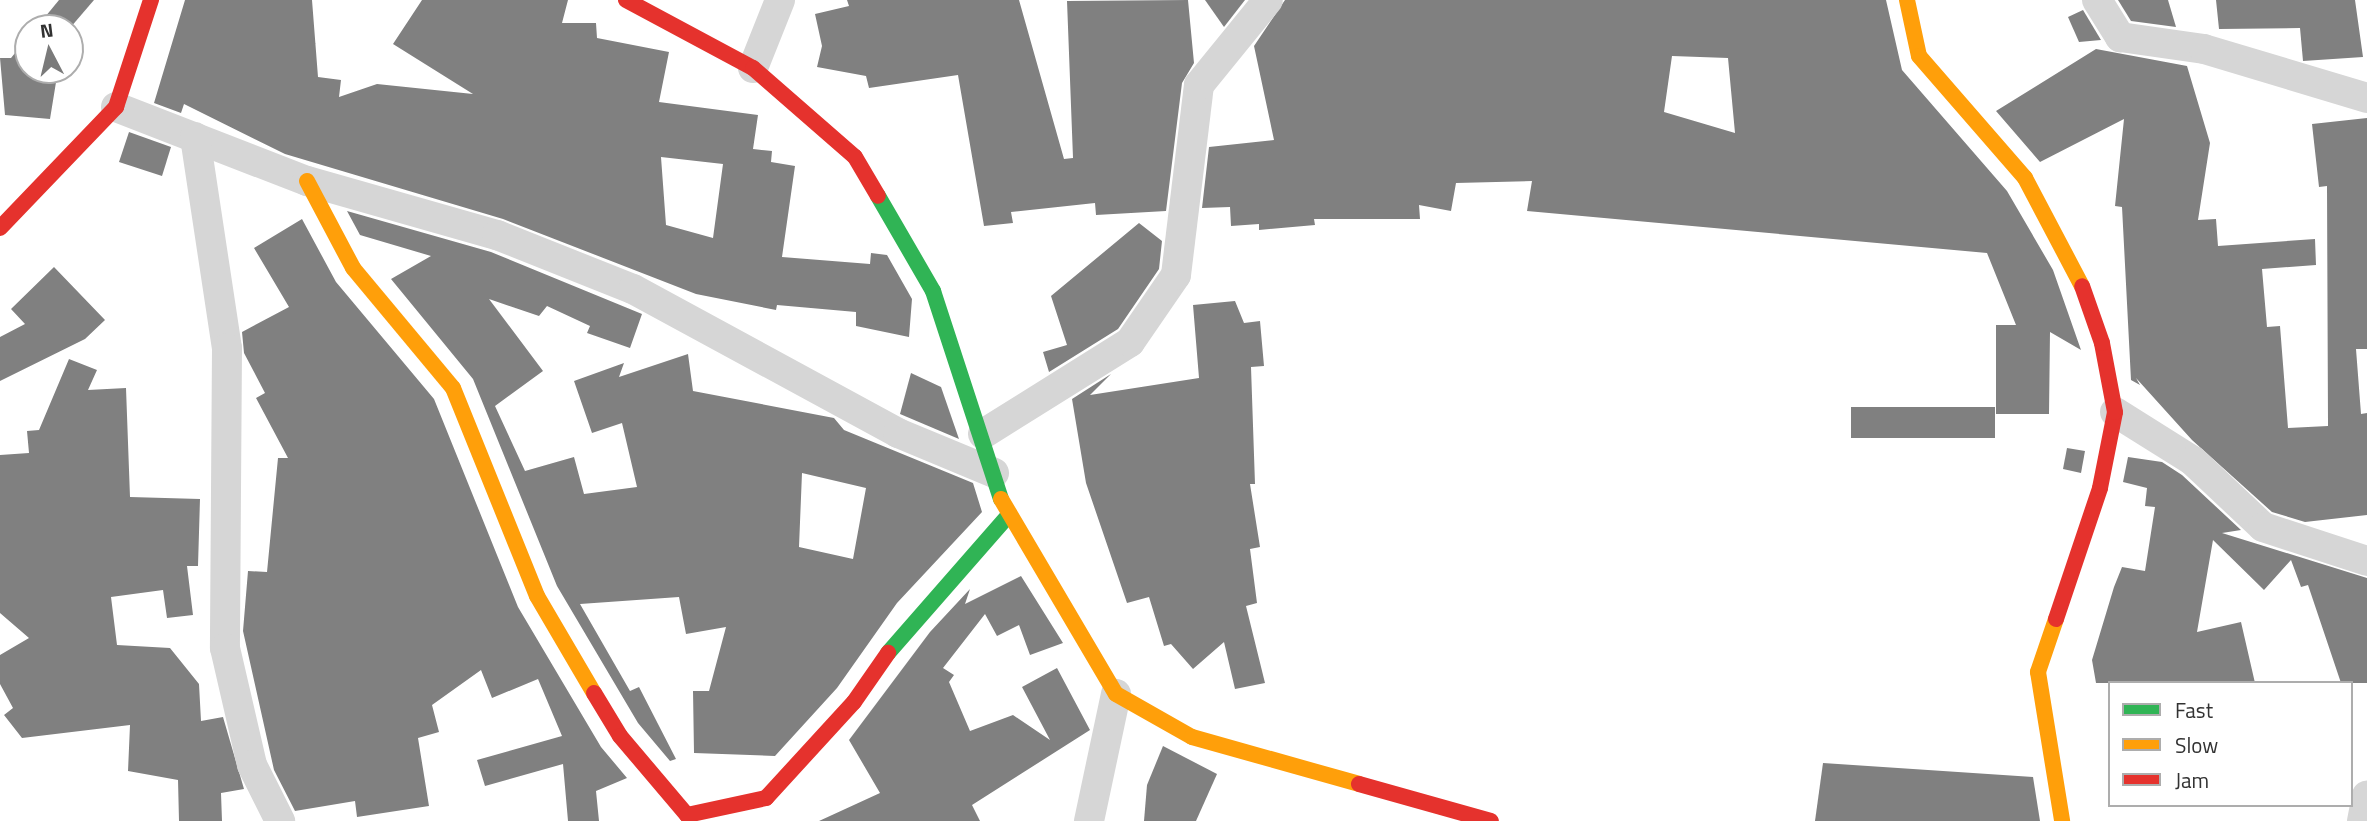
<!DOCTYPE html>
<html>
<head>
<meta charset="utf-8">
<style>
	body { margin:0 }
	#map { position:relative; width:2367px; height:821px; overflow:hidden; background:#fff; font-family:"Titillium Web",sans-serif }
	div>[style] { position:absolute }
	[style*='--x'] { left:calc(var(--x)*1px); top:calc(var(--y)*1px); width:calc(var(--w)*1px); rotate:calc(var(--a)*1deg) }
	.building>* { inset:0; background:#808080 }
	.street>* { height:30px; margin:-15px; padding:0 15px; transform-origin:15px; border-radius:15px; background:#d6d6d6 }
	.fast>* { height:16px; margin:-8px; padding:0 8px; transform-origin:8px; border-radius:8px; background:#30b455 }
	.slow>* { height:16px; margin:-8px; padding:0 8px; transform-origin:8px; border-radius:8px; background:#ff9f0a }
	.jam>* { height:16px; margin:-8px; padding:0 8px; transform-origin:8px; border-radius:8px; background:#e5322d }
	span { translate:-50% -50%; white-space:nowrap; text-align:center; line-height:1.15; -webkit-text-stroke:7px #fff; paint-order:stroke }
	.legend { position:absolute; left:2108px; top:681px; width:245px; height:126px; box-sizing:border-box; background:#fff; border:2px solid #adadad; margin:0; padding:9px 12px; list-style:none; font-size:21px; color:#323232 }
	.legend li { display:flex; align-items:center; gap:14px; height:35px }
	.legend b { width:35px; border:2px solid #adadad }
	.north { position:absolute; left:14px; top:14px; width:70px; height:70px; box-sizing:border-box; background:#fff; border:2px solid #adadad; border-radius:50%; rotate:353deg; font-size:19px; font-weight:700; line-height:28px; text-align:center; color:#323232 }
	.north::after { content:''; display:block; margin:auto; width:24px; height:32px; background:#7a7a7a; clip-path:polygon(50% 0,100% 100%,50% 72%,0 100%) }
</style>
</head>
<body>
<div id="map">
	<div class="building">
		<i style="clip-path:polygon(59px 0,94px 0,70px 28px,36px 28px)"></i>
		<i style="clip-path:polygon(evenodd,185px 0,312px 0,318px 77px,341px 80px,339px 97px,377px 84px,473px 94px,393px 44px,422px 0,568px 0,562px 23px,596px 23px,597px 38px,669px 52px,659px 102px,758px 115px,753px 149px,772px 151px,771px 162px,795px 166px,782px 257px,870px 264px,871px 253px,887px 255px,912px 299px,909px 337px,856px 326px,856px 312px,777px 305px,776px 310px,696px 294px,503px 219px,285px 154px,184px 104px,181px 113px,154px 103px,185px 0,661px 157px,723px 164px,713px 238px,666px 225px,661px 157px)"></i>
		<i style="clip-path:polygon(847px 0,1019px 0,1064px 159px,1073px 158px,1067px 1px,1188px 0,1194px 63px,1182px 83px,1166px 211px,1096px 215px,1095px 203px,1011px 212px,1013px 223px,984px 226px,958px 75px,869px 88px,866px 76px,817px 67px,822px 46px,815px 14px,849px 6px)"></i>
		<i style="clip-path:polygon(1205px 0,1245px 0,1224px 27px)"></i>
		<i style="clip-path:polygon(evenodd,1285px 0,1886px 0,1902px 70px,2007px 191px,2053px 270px,2081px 350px,2050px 332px,2049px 414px,1996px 414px,1996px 325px,2016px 325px,1987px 253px,1527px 211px,1532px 181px,1456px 183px,1451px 211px,1419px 205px,1420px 219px,1314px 219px,1315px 225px,1259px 230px,1259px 224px,1231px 226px,1230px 207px,1202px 208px,1209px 147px,1274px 140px,1254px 46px,1285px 0,1672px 56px,1728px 58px,1735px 133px,1664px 112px,1672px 56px)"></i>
		<i style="clip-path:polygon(2118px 0,2168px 0,2176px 27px,2131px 21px)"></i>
		<i style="clip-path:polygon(2216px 0,2355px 0,2363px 57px,2303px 61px,2300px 28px,2219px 29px)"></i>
		<i style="clip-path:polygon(2083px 10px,2101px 40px,2079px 42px,2068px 17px)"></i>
		<i style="clip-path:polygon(28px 37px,28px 70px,58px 70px,50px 119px,5px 115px,0 58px,11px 58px)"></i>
		<i style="clip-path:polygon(2096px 49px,2187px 66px,2210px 143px,2198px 220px,2216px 219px,2218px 246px,2315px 239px,2316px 265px,2262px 269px,2267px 327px,2280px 326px,2288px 428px,2328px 426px,2327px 186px,2319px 187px,2312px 124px,2367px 118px,2367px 349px,2356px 349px,2361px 414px,2367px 413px,2367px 515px,2305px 522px,2272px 512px,2192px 440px,2136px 378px,2140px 385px,2131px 380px,2122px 207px,2115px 206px,2124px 119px,2040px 162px,1996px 111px)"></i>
		<i style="clip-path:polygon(129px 132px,171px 147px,162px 176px,119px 162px)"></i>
		<i style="clip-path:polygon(evenodd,347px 211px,491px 252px,642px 314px,630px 348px,587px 333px,590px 326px,547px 306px,539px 316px,489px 299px,543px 371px,495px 406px,525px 471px,574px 457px,584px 494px,637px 487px,622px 423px,592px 433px,574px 381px,624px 363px,619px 377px,688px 354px,693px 391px,834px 418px,844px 430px,973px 483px,982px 512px,897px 603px,837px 688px,775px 756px,694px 753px,693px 691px,709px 691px,726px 627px,686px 634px,679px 597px,580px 604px,630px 691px,639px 687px,676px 759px,670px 761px,638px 723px,557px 586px,473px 379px,391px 279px,431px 256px,360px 235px,347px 211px,802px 473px,866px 488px,853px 559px,799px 547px,802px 473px)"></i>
		<i style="clip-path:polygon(302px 219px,336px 282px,434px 399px,518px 607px,601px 747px,627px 778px,596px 791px,599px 821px,568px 821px,563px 764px,485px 786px,477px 760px,562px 736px,538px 679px,492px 698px,481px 670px,432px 705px,439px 732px,418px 738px,429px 806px,357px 817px,355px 801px,295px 811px,274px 770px,243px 631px,248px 571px,267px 572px,278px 458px,288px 458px,256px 398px,265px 393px,244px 353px,242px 332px,289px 307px,254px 248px)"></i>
		<i style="clip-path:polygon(1139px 223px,1162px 241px,1159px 269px,1118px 329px,1049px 372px,1043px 352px,1067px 345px,1051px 296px)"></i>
		<i style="clip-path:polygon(54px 267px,105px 320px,85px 339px,0 381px,0 337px,25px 324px,11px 309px)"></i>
		<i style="clip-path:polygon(1235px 301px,1244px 323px,1260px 321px,1264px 366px,1251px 367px,1255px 484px,1250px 484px,1260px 547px,1250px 549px,1257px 603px,1246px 606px,1265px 683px,1235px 689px,1224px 642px,1193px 669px,1171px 644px,1164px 646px,1149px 597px,1127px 603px,1086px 483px,1072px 399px,1111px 374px,1090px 395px,1199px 378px,1193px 305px)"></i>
		<i style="clip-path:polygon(69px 359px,97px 370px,88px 390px,126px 388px,130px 497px,200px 499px,198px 566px,187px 566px,193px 615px,167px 618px,163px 590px,111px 597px,117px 645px,170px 648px,199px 684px,201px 721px,223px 717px,244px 789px,221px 793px,222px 821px,179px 821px,178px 780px,128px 771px,130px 725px,22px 738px,4px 715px,13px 708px,0 684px,0 655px,29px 638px,0 613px,0 455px,29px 453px,27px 431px,39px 430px)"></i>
		<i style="clip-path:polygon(911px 373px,941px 387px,959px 439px,900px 414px)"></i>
		<i style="clip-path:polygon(1851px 407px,1995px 407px,1995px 438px,1851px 438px)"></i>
		<i style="clip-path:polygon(2067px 448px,2085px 451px,2081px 473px,2063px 469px)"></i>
		<i style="clip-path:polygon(2128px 457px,2162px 462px,2182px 475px,2241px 530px,2222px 533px,2367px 578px,2367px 683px,2341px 683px,2308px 585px,2301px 587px,2291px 560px,2264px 590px,2213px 540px,2197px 632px,2241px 622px,2255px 683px,2096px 683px,2092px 660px,2114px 587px,2122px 567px,2145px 571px,2155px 507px,2145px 506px,2147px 488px,2123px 482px)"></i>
		<i style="clip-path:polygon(1021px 576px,1063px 643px,1030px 655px,1019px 625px,997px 636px,985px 614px,943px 668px,954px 675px,949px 682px,970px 731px,1013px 715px,1050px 740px,1022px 687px,1057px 668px,1090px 730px,972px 805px,980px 821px,819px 821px,880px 793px,849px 740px,930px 632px,970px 589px,965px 604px)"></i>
		<i style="clip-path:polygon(1163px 746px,1217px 774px,1196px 821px,1144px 821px,1147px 785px)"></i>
		<i style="clip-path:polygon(1823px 763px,2033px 777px,2040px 821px,1815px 821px)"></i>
	</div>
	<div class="street">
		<i style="--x:2097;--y:0;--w:44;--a:58.1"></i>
		<i style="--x:2120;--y:37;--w:85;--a:8.1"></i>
		<i style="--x:2204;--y:49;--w:170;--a:16.7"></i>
		<i style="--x:753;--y:68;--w:73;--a:-68.3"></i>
		<i style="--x:116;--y:107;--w:205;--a:21.2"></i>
		<i style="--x:307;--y:181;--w:198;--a:15.9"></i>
		<i style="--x:497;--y:235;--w:146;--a:21.7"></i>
		<i style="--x:633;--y:289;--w:302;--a:28.5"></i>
		<i style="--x:898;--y:433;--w:104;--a:22.6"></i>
		<i style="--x:195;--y:137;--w:213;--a:81.4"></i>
		<i style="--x:227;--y:348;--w:300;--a:90.4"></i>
		<i style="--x:225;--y:648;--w:120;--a:77"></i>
		<i style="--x:252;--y:765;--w:63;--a:63.4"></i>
		<i style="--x:2115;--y:412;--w:92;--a:32.1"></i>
		<i style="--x:2193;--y:461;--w:96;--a:43.3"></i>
		<i style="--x:2263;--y:527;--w:109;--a:18.1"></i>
		<i style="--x:983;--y:434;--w:173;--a:-32"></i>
		<i style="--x:1130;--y:342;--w:81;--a:-55.5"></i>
		<i style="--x:1176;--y:275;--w:191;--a:-83.1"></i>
		<i style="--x:1199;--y:85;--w:109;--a:-50.9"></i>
		<i style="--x:1089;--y:821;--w:130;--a:-78"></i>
		<i style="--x:2362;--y:821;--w:26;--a:-79"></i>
	</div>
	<div class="fast">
		<i style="--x:878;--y:196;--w:110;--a:59.9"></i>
		<i style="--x:933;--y:291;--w:219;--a:71.9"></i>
		<i style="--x:888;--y:653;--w:181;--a:-48.8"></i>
	</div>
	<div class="slow">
		<i style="--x:1907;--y:0;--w:57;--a:77.9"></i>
		<i style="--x:1919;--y:56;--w:162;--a:49"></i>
		<i style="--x:2025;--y:178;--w:122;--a:62.2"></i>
		<i style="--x:307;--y:181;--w:98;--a:62.1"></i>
		<i style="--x:353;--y:268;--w:156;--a:50.2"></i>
		<i style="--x:453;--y:388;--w:224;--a:68"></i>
		<i style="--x:537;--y:596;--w:113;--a:59.6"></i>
		<i style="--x:1001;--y:499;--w:226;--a:59.5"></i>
		<i style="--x:1116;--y:694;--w:87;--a:29.5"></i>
		<i style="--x:1192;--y:737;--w:173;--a:15.7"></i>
		<i style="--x:2056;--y:619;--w:56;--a:108.8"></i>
		<i style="--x:2038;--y:672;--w:151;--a:80.8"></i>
	</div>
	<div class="jam">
		<i style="--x:626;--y:0;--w:144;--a:28.2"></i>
		<i style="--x:753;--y:68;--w:135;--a:41.1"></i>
		<i style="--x:855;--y:157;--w:45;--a:59.5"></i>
		<i style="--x:0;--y:228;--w:168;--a:-46.2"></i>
		<i style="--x:116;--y:107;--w:113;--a:-71.9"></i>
		<i style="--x:2056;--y:619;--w:138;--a:-71.4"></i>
		<i style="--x:2100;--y:488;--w:77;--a:-78.8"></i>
		<i style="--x:2115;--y:412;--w:70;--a:-100.7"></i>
		<i style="--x:2102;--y:343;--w:60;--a:-109.3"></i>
		<i style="--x:594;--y:693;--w:50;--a:58.8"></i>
		<i style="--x:620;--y:736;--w:104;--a:49.7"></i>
		<i style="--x:687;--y:815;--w:81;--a:-12.1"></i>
		<i style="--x:766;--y:798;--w:130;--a:-47.5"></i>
		<i style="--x:854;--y:702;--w:60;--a:-55.2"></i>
		<i style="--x:1359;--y:784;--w:137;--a:15.7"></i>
	</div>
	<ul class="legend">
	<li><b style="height:9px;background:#30b455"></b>Fast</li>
	<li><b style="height:9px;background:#ff9f0a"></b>Slow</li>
	<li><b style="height:9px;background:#e5322d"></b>Jam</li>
	</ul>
	<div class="north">N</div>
</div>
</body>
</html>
